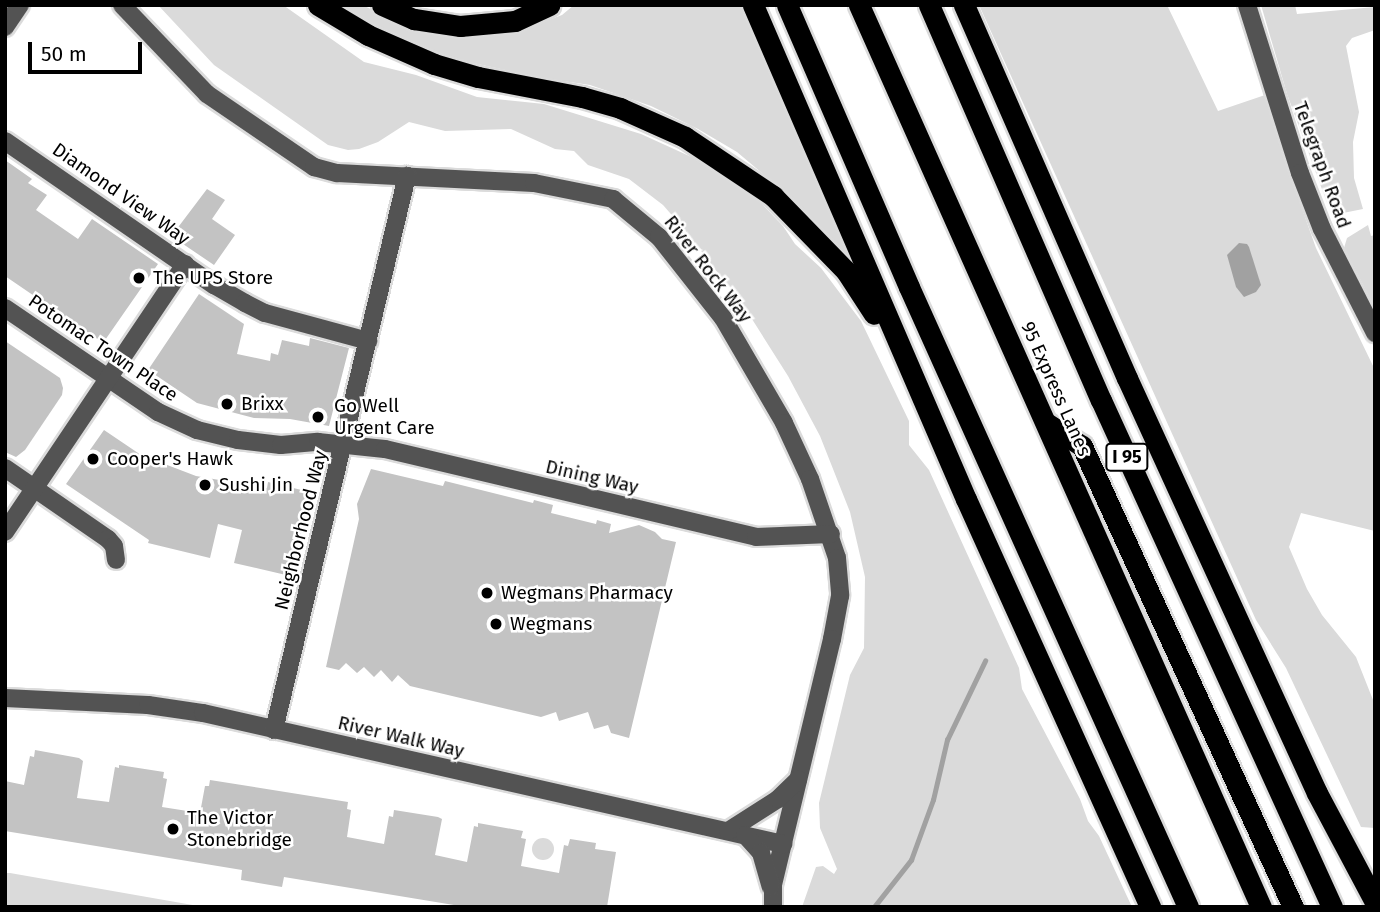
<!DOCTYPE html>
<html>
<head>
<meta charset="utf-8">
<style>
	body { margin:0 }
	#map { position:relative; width:1380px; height:912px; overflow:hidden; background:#fff; font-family:"Fira Sans",sans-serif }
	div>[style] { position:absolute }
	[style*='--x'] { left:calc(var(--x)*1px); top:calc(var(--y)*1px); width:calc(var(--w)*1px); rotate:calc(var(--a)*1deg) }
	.green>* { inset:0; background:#dadada }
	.round { border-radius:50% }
	.water>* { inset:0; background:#a1a1a1 }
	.stream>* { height:4.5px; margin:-2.25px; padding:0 2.25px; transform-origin:2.25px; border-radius:2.25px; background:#a1a1a1 }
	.building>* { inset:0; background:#c3c3c3 }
	.roads { filter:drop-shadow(2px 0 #dbdbdb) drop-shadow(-2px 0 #dbdbdb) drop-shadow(0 2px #dbdbdb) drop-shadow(0 -2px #dbdbdb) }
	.minor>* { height:18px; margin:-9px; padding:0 9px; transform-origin:9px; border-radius:9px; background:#535353 }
	.highway>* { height:21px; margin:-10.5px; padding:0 10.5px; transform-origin:10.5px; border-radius:10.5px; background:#000 }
	.dots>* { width:19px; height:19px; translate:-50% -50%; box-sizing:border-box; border:4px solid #fff; border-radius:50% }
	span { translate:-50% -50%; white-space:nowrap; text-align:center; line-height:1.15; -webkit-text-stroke:5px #fff; paint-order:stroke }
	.shield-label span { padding:2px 5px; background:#fff; border:2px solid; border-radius:5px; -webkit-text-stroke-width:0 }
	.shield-label { font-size:18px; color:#000; font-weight:700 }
	.street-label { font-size:19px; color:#000 }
	.poi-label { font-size:19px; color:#000 }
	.left { translate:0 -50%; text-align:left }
	.frame { position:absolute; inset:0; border:7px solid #000; pointer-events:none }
	.scale { position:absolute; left:28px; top:42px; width:114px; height:32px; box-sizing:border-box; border:4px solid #000; border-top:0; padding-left:9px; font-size:21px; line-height:24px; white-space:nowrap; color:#000; -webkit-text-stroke:5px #fff; paint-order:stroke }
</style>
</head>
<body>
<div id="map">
	<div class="green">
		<i style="clip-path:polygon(158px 5px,283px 5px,364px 62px,416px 75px,477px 97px,544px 104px,641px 134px,698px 160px,760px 202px,783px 226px,795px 244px,821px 268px,861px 321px,909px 421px,909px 445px,929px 470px,1019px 668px,1022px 689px,1080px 799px,1088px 821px,1099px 836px,1132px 907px,802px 907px,816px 867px,823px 866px,834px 874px,837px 869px,820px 828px,819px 803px,850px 675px,864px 648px,865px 577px,850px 512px,820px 436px,788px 376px,745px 308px,684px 229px,663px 205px,629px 179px,588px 165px,574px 151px,555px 149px,511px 129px,445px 131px,409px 122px,378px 142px,359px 149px,348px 150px,328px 145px,214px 65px)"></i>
		<i style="clip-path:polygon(333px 5px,362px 5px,417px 30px,465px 36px,492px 35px,535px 25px,562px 15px,574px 5px,740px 5px,861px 275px,827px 233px,775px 184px,737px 152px,698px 129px,651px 106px,590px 85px,542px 78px,426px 53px,386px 36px)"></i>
		<i style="clip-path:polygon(979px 5px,1167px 5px,1218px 111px,1268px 94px,1285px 161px,1316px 248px,1375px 370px,1375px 531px,1301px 513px,1289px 547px,1307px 589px,1322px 615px,1356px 657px,1375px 705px,1375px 828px,1361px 827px,1286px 668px,1256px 620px)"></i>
		<i style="clip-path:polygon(1261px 5px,1295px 5px,1297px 14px,1375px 7px,1375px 30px,1352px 38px,1346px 46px,1359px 112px,1353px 142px,1354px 178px,1363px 209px,1343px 213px,1327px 203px,1287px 94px)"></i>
		<i style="clip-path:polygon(1368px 225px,1371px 236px,1375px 235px,1375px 308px,1344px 248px,1347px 238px)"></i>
		<i class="round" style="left:532px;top:838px;width:22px;height:22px"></i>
		<i style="clip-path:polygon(5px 873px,10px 873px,204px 907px,5px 907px)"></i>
	</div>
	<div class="water">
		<i style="clip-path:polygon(1239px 243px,1247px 244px,1249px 247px,1261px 285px,1256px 292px,1244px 297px,1236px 287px,1227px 255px)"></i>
	</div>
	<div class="stream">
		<i style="--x:874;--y:907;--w:60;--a:-51.8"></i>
		<i style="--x:911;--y:860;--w:64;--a:-69.9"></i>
		<i style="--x:933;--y:800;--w:62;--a:-76.9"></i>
		<i style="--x:947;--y:740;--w:88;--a:-64.3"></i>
	</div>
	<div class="building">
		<i style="clip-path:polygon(5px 160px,32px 179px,28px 183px,47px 195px,36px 210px,78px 239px,92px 219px,158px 264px,103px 343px,5px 276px)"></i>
		<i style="clip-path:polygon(207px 189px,225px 200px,212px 219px,235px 235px,214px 265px,183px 244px,187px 238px,176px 230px)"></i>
		<i style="clip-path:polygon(199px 294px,244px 324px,237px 354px,270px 361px,271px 353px,278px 355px,282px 340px,309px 346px,310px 338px,349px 348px,329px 426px,290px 419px,254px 418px,197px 403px,148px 370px)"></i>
		<i style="clip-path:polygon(5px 341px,60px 378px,63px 388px,62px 395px,25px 450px,16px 457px,5px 452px)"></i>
		<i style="clip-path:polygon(104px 430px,141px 455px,196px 476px,267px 488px,268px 482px,310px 492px,294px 561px,290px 560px,286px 575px,234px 563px,242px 530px,218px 524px,210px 558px,148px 543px,149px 540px,66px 484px)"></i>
		<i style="clip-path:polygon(371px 469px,443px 486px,445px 481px,533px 503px,534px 500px,553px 505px,551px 513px,596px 524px,597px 520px,611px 524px,609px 533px,639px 525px,655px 532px,662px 539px,676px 542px,629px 738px,611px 733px,608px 725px,594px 729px,588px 712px,559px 721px,556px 712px,541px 717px,410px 686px,398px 675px,392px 682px,381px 670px,374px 677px,364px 667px,357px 673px,346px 663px,339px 670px,326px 667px,359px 519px,357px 504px)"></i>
		<i style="clip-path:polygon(35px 750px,79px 758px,83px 761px,77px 798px,109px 802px,115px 767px,119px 768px,119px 765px,164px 772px,163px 778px,167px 779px,162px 807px,200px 813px,205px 786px,209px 786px,210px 780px,348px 802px,347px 809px,351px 810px,347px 837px,384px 844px,389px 816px,393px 817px,394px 810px,438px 817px,442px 819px,435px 855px,467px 862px,474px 826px,478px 827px,478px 823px,523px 831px,521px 838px,526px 839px,521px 866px,559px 873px,564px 845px,568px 846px,570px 839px,596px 843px,595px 849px,616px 852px,607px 907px,466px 907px,284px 877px,282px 887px,241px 880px,242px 870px,5px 831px,5px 781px,24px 785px,30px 756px,34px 757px)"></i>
	</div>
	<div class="roads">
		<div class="minor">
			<i style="--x:122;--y:5;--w:123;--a:46.3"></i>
			<i style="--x:207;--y:94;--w:130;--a:34.3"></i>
			<i style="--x:314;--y:167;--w:24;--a:15"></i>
			<i style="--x:337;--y:173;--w:197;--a:2.9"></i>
			<i style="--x:534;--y:183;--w:81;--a:11.4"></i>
			<i style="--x:613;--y:199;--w:60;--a:39.6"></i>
			<i style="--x:659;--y:237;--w:103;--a:51.7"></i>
			<i style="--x:723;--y:318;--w:121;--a:59.8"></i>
			<i style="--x:784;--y:423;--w:62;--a:65.1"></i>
			<i style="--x:810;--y:479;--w:83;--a:71.1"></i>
			<i style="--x:837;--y:558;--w:38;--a:85"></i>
			<i style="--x:840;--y:596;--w:44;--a:100.5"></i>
			<i style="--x:832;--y:639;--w:253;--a:103.5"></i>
			<i style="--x:773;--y:885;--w:22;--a:90"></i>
			<i style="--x:1247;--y:5;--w:176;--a:72.5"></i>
			<i style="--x:1300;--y:173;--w:60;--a:68.6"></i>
			<i style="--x:1322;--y:229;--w:117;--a:63"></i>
			<i style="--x:5;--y:27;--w:27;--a:-56"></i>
			<i style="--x:5;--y:141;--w:254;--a:34.6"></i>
			<i style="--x:214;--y:285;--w:36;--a:30"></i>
			<i style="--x:245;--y:303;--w:22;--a:27"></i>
			<i style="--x:265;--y:313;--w:107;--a:15.2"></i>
			<i style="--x:5;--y:308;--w:185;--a:34.2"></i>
			<i style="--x:158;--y:412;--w:43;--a:24.8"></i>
			<i style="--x:197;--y:430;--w:42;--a:13.7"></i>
			<i style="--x:238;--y:440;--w:43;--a:6.6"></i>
			<i style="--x:281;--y:445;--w:37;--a:-5"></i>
			<i style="--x:318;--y:442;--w:67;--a:6"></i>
			<i style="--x:385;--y:449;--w:381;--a:13.3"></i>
			<i style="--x:756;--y:537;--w:75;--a:-2.3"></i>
			<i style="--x:5;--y:468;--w:125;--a:34.6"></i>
			<i style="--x:108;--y:539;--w:9;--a:49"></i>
			<i style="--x:114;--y:546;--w:14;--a:82"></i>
			<i style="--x:5;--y:532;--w:323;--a:-56.1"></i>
			<i style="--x:5;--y:698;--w:143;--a:2.8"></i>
			<i style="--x:148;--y:705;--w:56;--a:8.3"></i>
			<i style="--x:203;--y:713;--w:595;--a:12.73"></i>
			<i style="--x:274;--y:730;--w:570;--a:-76.5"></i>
			<i style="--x:728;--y:831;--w:59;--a:-32.6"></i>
			<i style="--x:778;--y:799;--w:28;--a:-44"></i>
			<i style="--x:745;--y:835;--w:24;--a:48"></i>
			<i style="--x:761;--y:853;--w:35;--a:74"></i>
		</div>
		<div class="highway">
			<i style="--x:318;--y:5;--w:58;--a:31"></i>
			<i style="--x:368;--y:35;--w:72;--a:23.7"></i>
			<i style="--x:434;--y:64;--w:46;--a:16.5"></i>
			<i style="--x:478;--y:77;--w:106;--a:10.9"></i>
			<i style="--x:582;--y:97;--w:40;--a:16"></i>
			<i style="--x:620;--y:108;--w:71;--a:24"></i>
			<i style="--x:685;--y:137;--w:106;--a:33.8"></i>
			<i style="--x:773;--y:196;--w:105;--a:45.8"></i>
			<i style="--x:846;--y:271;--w:51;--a:56.9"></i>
			<i style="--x:382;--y:5;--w:35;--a:24"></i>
			<i style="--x:414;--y:19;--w:47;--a:8.7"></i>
			<i style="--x:460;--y:26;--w:55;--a:-5.2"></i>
			<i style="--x:515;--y:21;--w:38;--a:-25"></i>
			<i style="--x:753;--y:5;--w:538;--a:66.68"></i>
			<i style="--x:966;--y:499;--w:448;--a:65.7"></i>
			<i style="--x:787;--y:5;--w:307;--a:66.6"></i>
			<i style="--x:909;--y:287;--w:680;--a:65.77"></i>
			<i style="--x:859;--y:5;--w:988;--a:65.98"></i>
			<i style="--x:929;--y:5;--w:431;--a:66.5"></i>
			<i style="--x:1101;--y:400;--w:557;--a:65.5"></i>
			<i style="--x:964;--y:5;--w:407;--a:66.4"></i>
			<i style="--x:1127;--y:378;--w:456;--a:65.4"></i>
			<i style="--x:1317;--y:793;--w:123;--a:62"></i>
			<i style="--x:1048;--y:424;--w:40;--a:32.9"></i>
			<i style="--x:1082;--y:446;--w:507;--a:65.41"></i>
		</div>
	</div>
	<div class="dots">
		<i style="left:139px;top:278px;background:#000"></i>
		<i style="left:227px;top:404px;background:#000"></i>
		<i style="left:318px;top:417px;background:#000"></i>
		<i style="left:93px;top:459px;background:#000"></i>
		<i style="left:205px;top:485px;background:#000"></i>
		<i style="left:487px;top:593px;background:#000"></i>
		<i style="left:496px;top:624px;background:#000"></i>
		<i style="left:173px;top:829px;background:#000"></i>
	</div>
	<div class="shield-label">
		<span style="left:1127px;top:457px">I 95</span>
	</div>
	<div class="street-label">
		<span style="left:1322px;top:165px;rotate:70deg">Telegraph Road</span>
		<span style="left:121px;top:194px;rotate:35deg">Diamond View Way</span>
		<span style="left:708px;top:269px;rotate:52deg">River Rock Way</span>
		<span style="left:103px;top:348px;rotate:34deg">Potomac Town Place</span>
		<span style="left:1056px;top:389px;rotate:66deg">95 Express Lanes</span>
		<span style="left:592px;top:477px;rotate:13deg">Dining Way</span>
		<span style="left:301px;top:530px;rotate:-76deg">Neighborhood Way</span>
		<span style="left:401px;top:737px;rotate:13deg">River Walk Way</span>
	</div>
	<div class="poi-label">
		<span class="left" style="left:153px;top:278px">The UPS Store</span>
		<span class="left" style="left:241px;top:404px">Brixx</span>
		<span class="left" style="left:334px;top:417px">Go Well<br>Urgent Care</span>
		<span class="left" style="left:107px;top:459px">Cooper's Hawk</span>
		<span class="left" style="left:219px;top:485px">Sushi Jin</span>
		<span class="left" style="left:501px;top:593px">Wegmans Pharmacy</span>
		<span class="left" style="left:510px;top:624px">Wegmans</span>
		<span class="left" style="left:187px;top:829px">The Victor<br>Stonebridge</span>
	</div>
	<div class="frame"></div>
	<div class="scale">50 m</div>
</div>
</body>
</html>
